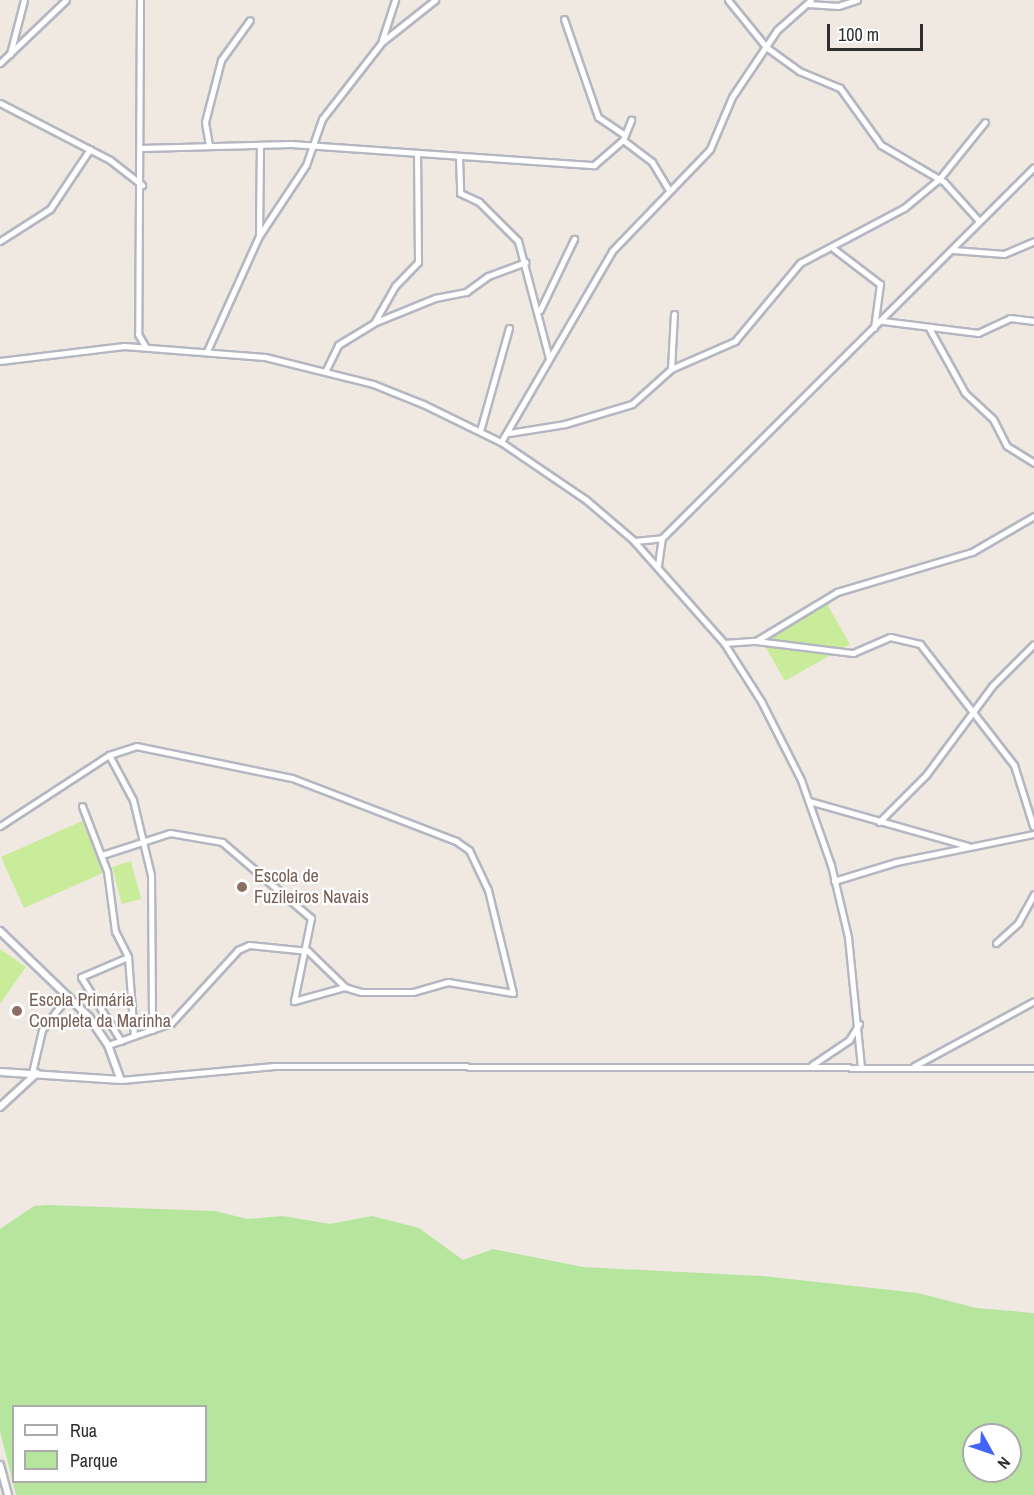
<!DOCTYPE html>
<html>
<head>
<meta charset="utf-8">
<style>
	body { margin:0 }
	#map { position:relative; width:1034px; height:1495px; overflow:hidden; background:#efe9e1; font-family:"Archivo Narrow",sans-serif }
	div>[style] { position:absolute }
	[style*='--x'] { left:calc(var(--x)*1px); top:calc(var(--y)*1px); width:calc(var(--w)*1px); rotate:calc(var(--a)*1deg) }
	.green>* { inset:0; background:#b6e59e }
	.pitch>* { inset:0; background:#c9ec9a }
	.roads { filter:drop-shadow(2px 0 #b4b7c1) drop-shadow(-2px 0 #b4b7c1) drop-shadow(0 2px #b4b7c1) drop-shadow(0 -2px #b4b7c1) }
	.minor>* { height:5px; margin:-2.5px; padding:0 2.5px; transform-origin:2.5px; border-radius:2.5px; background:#fff }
	.tertiary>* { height:6px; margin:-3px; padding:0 3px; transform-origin:3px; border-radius:3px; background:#fff }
	.dots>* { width:16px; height:16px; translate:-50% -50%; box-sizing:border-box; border:3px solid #fff; border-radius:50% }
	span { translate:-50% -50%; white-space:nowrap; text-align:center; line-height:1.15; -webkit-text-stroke:4.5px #fff; paint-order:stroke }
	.education-label { font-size:18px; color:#785e54 }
	.left { translate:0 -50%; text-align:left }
	.legend { position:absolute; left:12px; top:1405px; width:195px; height:78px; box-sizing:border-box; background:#fff; border:2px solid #ababab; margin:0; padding:8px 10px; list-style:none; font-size:18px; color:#2e2e2e }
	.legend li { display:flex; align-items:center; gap:12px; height:30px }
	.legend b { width:30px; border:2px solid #ababab }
	.north { position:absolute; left:962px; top:1423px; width:60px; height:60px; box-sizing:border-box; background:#fff; border:2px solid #ababab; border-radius:50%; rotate:130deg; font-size:16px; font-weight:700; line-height:24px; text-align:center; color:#2e2e2e }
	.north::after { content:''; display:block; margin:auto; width:21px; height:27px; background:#4264fb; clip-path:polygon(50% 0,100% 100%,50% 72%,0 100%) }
	.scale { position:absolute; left:827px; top:24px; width:96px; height:27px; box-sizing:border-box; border:3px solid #2e2e2e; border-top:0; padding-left:8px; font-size:18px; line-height:21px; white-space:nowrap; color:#2e2e2e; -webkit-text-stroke:4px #fff; paint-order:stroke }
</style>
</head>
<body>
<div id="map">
	<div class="green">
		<i style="clip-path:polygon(evenodd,47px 1205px,215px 1211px,247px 1219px,283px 1216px,330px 1224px,372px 1216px,419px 1228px,463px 1260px,493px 1249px,583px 1267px,761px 1276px,918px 1293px,976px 1308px,1034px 1313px,1034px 1495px,16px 1495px,0 1431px,0 1229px,34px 1206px,47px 1205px,14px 1406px,206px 1406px,206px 1482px,14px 1482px,14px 1406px,47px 1205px,974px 1435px,1010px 1435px,1010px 1471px,974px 1471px,974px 1435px)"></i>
	</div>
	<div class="pitch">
		<i style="clip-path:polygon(826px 602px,850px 644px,785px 681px,761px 639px)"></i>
		<i style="clip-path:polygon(82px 821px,105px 872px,24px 908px,1px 857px)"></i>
		<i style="clip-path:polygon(131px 861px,141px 899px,122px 904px,112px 867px)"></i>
		<i style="clip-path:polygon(0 949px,26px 967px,0 1004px)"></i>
	</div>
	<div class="roads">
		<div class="minor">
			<i style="--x:140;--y:0;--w:334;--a:90.3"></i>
			<i style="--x:138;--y:334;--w:14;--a:60"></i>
			<i style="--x:728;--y:0;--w:60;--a:51"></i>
			<i style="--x:766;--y:47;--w:41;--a:36"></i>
			<i style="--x:799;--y:71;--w:44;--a:22.5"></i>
			<i style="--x:840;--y:88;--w:70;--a:54.3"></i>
			<i style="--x:881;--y:145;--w:73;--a:30.4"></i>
			<i style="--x:944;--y:182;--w:52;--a:48.1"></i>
			<i style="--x:808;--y:4;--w:30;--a:4"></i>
			<i style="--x:838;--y:6;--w:20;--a:-18"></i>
			<i style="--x:564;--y:19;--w:104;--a:70.9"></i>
			<i style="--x:598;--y:117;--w:32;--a:34"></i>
			<i style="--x:382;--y:40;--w:42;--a:-72"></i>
			<i style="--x:10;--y:54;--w:56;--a:-75.5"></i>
			<i style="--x:0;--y:63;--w:91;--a:-43.7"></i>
			<i style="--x:0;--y:103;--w:124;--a:27.4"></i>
			<i style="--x:110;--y:160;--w:41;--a:38"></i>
			<i style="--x:623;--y:140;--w:36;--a:37"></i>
			<i style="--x:652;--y:162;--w:33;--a:59"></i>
			<i style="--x:209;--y:145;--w:23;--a:-100"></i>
			<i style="--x:205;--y:122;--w:64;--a:-75.5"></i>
			<i style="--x:221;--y:60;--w:49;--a:-54.1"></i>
			<i style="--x:141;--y:148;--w:150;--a:-1.5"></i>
			<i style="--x:291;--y:144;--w:304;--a:4"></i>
			<i style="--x:594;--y:165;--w:38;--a:-41"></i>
			<i style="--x:623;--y:140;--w:22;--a:-68"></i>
			<i style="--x:459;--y:157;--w:36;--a:88"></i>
			<i style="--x:460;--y:193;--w:21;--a:25"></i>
			<i style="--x:479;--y:202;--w:55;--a:45"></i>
			<i style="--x:518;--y:241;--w:121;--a:75.2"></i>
			<i style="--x:259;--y:236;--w:90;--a:-89.4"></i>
			<i style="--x:0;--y:241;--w:59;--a:-32.6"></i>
			<i style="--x:50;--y:209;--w:72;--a:-56.3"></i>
			<i style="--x:834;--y:249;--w:58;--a:37.3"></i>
			<i style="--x:880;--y:284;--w:44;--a:97.8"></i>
			<i style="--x:953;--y:250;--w:51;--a:4.5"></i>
			<i style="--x:1004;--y:254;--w:33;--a:-23"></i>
			<i style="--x:540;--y:310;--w:79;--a:-64.4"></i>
			<i style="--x:883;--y:321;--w:96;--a:7.2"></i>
			<i style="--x:978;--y:333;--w:35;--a:-25"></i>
			<i style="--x:1010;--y:318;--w:24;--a:7"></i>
			<i style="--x:376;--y:322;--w:64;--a:-22.1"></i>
			<i style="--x:435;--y:298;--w:32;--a:-11"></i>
			<i style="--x:466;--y:292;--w:27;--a:-36"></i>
			<i style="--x:488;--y:276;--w:40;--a:-20.2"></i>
			<i style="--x:929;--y:328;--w:74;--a:61"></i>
			<i style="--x:965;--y:393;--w:38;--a:43"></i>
			<i style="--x:993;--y:419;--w:30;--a:63"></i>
			<i style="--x:1007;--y:446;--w:32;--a:32"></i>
			<i style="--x:207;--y:351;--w:126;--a:-65.7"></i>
			<i style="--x:259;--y:236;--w:85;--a:-56.5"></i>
			<i style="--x:306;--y:165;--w:49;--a:-70.8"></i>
			<i style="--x:322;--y:119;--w:98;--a:-52.1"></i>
			<i style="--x:382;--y:42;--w:68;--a:-38.4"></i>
			<i style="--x:0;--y:361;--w:125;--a:-6.9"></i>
			<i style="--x:124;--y:346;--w:141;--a:4.5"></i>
			<i style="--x:265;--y:357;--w:111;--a:14"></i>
			<i style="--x:373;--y:384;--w:54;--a:21.8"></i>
			<i style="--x:423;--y:404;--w:87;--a:26"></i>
			<i style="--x:501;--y:442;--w:102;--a:34.2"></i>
			<i style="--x:585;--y:499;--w:63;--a:40.5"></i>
			<i style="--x:633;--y:540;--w:137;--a:48.5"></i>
			<i style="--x:724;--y:643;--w:69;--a:57.5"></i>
			<i style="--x:761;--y:701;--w:89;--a:63.1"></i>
			<i style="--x:801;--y:780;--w:90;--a:70.6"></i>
			<i style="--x:831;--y:865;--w:74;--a:76.7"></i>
			<i style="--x:848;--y:937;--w:131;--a:84.3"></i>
			<i style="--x:671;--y:369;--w:55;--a:-86.9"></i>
			<i style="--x:325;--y:372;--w:30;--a:-64"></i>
			<i style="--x:338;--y:345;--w:42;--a:-31.4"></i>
			<i style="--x:374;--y:323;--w:43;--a:-60.4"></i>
			<i style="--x:395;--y:286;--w:33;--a:-46"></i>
			<i style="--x:418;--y:262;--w:109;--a:-90.5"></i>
			<i style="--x:480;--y:431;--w:107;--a:-74.3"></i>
			<i style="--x:509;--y:433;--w:57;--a:-9.1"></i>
			<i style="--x:565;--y:424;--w:70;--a:-16.6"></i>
			<i style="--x:632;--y:404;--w:52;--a:-41.9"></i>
			<i style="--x:671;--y:369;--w:70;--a:-23.6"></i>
			<i style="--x:735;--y:341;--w:102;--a:-50.2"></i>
			<i style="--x:800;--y:263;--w:118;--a:-27.9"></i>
			<i style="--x:904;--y:208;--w:45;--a:-39.6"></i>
			<i style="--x:939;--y:179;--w:73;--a:-51.1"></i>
			<i style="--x:501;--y:442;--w:221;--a:-59.8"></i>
			<i style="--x:612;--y:251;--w:141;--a:-46.1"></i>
			<i style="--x:710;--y:149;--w:56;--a:-67.1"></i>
			<i style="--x:732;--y:97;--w:81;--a:-56.1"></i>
			<i style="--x:777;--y:30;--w:45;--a:-41.4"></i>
			<i style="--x:635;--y:541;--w:27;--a:-6"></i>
			<i style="--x:662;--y:538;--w:525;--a:-44.92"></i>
			<i style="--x:658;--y:565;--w:27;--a:-82"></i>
			<i style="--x:756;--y:641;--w:98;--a:7.1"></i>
			<i style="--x:853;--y:653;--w:40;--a:-23.4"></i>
			<i style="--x:890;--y:637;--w:31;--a:13"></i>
			<i style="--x:920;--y:644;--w:153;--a:52.2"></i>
			<i style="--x:1014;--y:765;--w:64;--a:72.7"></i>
			<i style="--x:724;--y:643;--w:32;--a:-4"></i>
			<i style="--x:756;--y:641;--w:95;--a:-31.2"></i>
			<i style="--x:837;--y:592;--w:141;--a:-16.5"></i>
			<i style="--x:972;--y:552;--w:72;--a:-30.1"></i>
			<i style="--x:109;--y:755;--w:51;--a:61.9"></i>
			<i style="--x:133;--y:800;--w:77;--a:76.5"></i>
			<i style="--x:151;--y:875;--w:155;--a:89.6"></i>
			<i style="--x:809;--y:801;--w:165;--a:15.8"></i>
			<i style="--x:82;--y:806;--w:70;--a:69"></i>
			<i style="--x:107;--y:871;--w:61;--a:82.4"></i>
			<i style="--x:115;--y:931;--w:29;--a:63"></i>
			<i style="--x:128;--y:957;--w:79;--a:85.7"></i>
			<i style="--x:879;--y:822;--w:66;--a:-45"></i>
			<i style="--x:926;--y:775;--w:111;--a:-53.4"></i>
			<i style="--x:992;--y:686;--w:59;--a:-45"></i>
			<i style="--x:0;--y:826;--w:130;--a:-33.1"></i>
			<i style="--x:109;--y:755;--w:28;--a:-18"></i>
			<i style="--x:136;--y:746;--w:159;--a:11.6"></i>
			<i style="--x:292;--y:778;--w:176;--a:21"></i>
			<i style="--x:456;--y:841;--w:16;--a:35"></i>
			<i style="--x:469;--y:850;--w:44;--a:64.6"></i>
			<i style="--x:488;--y:890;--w:106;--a:76.4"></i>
			<i style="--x:513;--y:993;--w:66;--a:-170.4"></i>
			<i style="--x:448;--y:982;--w:36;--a:164"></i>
			<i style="--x:413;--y:992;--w:52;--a:180"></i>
			<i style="--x:361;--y:992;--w:17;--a:-163"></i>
			<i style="--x:345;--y:987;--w:52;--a:-135.8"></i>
			<i style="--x:308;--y:951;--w:59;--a:-174.2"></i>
			<i style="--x:249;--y:945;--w:12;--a:156"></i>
			<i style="--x:238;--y:950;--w:99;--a:132.5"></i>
			<i style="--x:171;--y:1023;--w:67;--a:160.8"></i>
			<i style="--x:102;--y:855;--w:71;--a:-17.9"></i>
			<i style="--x:170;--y:833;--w:53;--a:9.8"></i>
			<i style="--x:222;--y:842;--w:117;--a:40.5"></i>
			<i style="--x:311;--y:918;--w:85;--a:101.6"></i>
			<i style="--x:294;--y:1001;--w:53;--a:-15.4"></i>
			<i style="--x:834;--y:881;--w:65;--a:-17"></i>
			<i style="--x:896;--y:862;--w:141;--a:-11.5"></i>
			<i style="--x:996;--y:943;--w:30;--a:-42"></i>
			<i style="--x:1018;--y:923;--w:33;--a:-61"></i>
			<i style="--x:121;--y:1041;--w:75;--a:-122"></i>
			<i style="--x:81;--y:977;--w:51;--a:-23.1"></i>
			<i style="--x:812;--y:1065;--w:45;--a:-34"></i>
			<i style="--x:849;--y:1040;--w:19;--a:-58"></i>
			<i style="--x:914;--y:1066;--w:136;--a:-28.4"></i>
			<i style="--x:32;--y:1073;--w:44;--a:-76.9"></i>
			<i style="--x:42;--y:1030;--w:41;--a:-52.9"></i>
			<i style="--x:121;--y:1080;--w:154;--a:-5.2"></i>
			<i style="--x:274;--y:1066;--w:760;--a:0.15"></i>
		</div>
		<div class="tertiary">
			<i style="--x:0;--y:931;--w:124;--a:44"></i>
			<i style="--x:89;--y:1017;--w:34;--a:56"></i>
			<i style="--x:108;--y:1045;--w:37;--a:70"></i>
			<i style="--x:121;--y:1080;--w:121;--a:-176.2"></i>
			<i style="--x:0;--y:1107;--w:50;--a:-42.6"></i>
			<i style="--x:0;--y:1465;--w:31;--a:75"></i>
		</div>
	</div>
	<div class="dots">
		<i style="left:242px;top:887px;background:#8d6e63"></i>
		<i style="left:17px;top:1011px;background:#8d6e63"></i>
	</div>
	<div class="education-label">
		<span class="left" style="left:254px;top:887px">Escola de<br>Fuzileiros Navais</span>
		<span class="left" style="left:29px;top:1011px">Escola Primária<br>Completa da Marinha</span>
	</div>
	<ul class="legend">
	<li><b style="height:8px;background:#fff"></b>Rua</li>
	<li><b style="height:16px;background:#b6e59e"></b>Parque</li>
	</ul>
	<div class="north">N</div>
	<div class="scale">100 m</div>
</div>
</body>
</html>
